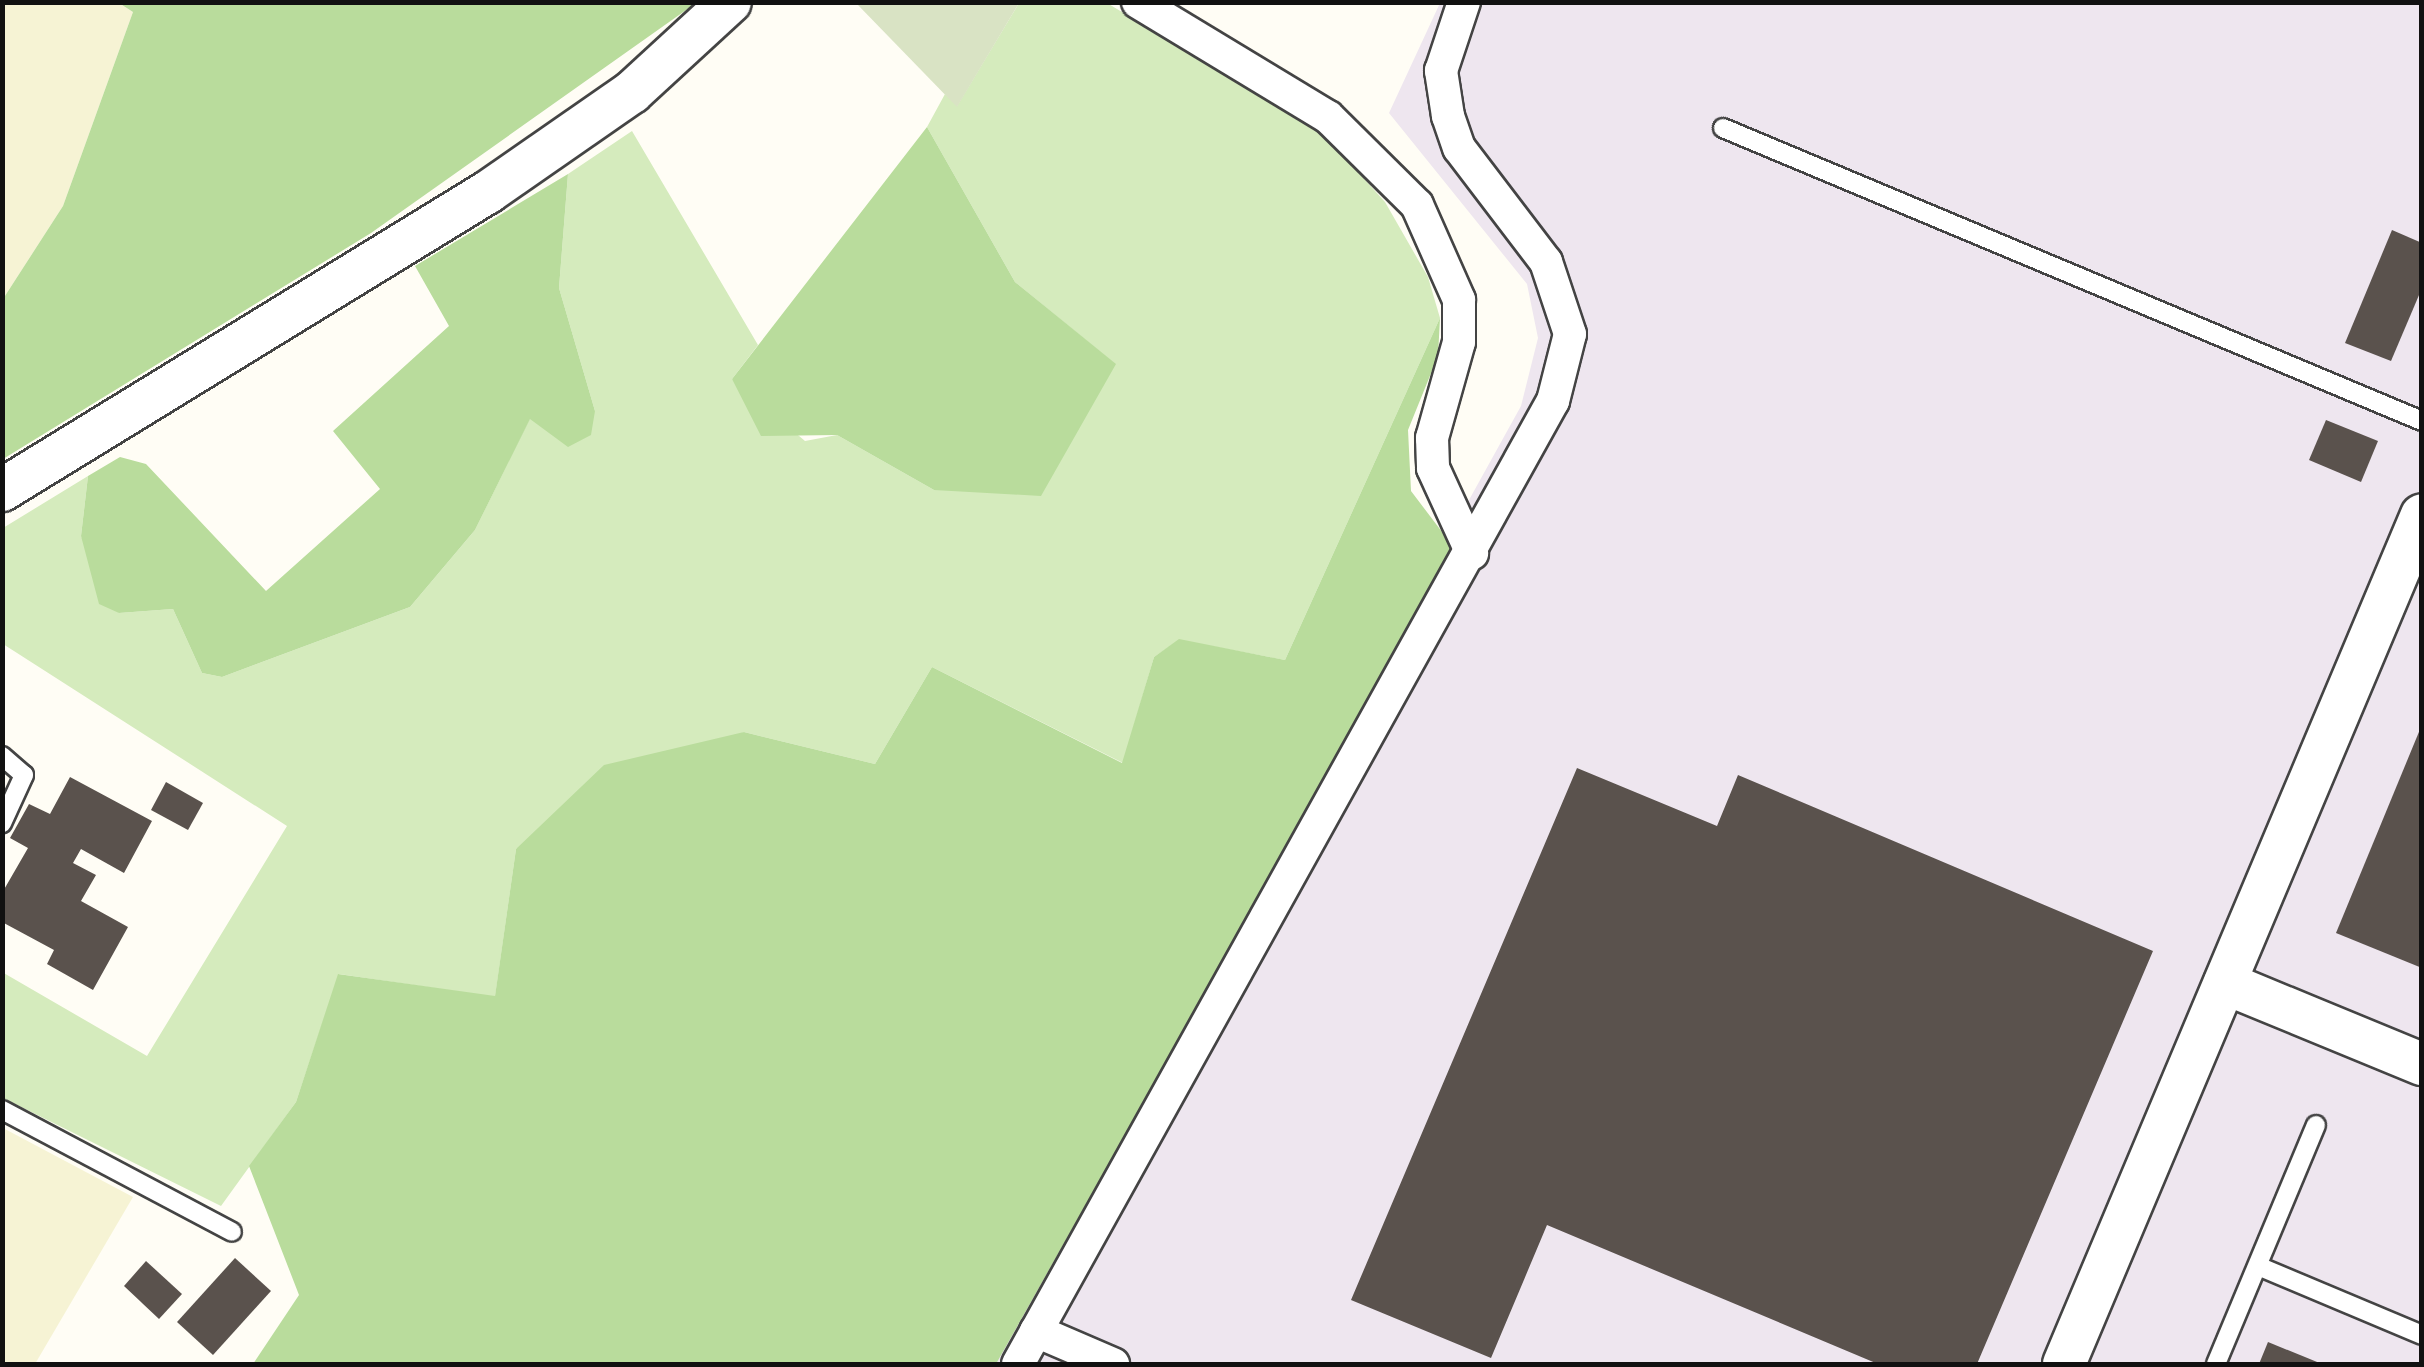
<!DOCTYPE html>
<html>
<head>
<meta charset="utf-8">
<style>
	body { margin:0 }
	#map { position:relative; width:2424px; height:1367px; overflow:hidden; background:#fffdf5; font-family:"PT Serif",serif }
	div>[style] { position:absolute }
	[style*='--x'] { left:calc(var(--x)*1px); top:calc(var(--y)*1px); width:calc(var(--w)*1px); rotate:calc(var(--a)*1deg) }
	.industrial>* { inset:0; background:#eee6ef }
	.farmland>* { inset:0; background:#f6f3d4 }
	.green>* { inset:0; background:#d5ebbd }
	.forest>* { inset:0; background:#b9dc9c }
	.cemetery>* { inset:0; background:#d9e3c4 }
	.building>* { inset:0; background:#5a524d }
	.roads { filter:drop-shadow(2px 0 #444) drop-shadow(-2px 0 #444) drop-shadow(0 2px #444) drop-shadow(0 -2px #444) }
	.service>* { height:18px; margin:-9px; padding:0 9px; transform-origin:9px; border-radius:9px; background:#fff }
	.minor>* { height:32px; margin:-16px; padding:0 16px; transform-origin:16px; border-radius:16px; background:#fff }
	.tertiary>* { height:42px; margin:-21px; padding:0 21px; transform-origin:21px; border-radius:21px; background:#fff }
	span { translate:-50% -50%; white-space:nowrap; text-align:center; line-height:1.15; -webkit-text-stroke:10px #fff; paint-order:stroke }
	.frame { position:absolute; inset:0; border:5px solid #111; pointer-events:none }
</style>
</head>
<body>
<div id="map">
	<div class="industrial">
		<i style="clip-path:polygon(1440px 3px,2421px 3px,2421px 1364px,991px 1364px,1521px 406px,1538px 338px,1527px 284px,1389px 113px)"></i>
	</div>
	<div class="farmland">
		<i style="clip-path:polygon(3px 3px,119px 3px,133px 12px,63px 206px,3px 299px)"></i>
		<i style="clip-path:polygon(3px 1128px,133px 1197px,35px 1364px,3px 1364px)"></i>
	</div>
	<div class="green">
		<i style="clip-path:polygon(1019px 3px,1107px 3px,1322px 132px,1385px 202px,1428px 277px,1440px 318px,1285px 660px,1179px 640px,1154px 657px,1123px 763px,932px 667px,875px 764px,744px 732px,516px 849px,495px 997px,339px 974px,296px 1102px,221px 1206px,3px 1098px,2px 972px,147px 1056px,287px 826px,3px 644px,3px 528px,88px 476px,81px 536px,119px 613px,173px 609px,202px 673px,222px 677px,410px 607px,475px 530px,530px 418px,595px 411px,559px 288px,568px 174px,632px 131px,758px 345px,732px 379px,805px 441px,837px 435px,934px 490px,1115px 364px,1015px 282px,927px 127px,945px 94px,957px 106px)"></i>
	</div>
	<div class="forest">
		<i style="clip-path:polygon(119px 3px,696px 3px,371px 233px,3px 459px,3px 299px,63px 206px,133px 12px)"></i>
		<i style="clip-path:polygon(927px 127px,1015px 282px,1116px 364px,1041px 496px,934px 490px,837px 435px,761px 436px,732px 379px)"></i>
		<i style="clip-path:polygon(568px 174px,559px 288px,595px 411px,591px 435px,568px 447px,530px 419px,475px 530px,410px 607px,222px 677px,202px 673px,173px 609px,119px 613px,99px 604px,81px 536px,88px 476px,120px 457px,146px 464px,266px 591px,380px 489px,333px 431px,449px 326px,415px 266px)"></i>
		<i style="clip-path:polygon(1440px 318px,1438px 356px,1408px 430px,1411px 491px,1455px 549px,996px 1364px,253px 1364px,299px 1295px,249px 1166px,296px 1102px,338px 974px,495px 996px,516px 849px,604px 765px,744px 732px,875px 764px,932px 667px,1122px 763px,1154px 657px,1179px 639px,1285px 660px)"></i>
	</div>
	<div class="cemetery">
		<i style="clip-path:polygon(856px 3px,1019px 3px,957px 107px)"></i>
	</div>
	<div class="building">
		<i style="clip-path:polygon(2392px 230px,2422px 243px,2422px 288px,2391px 361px,2345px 343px)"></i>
		<i style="clip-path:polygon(2326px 420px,2378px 441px,2361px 482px,2309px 460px)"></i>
		<i style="clip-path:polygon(2421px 727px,2422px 727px,2422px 968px,2336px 933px)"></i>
		<i style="clip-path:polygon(1577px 768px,1717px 826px,1738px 775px,2153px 951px,1977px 1364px,1878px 1364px,1547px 1225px,1491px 1358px,1351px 1300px)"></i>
		<i style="clip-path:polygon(70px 777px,152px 821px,124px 873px,81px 849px,73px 863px,96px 875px,81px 901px,128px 927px,93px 990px,47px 964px,54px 950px,2px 922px,2px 893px,28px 848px,10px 838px,29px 804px,50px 814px)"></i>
		<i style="clip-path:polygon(166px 782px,203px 803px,188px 830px,151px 810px)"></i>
		<i style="clip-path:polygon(235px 1258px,271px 1291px,213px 1355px,177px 1322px)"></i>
		<i style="clip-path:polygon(146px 1261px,182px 1294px,159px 1319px,124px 1286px)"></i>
		<i style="clip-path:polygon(2268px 1342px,2322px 1364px,2259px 1364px)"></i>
	</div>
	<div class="roads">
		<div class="service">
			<i style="--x:1723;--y:128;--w:758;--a:22.74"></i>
			<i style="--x:2;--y:756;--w:29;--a:41"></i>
			<i style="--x:24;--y:775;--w:53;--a:114.6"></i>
			<i style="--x:2;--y:1110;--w:260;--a:27.9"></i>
			<i style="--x:2258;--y:1266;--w:178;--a:22.8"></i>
			<i style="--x:2216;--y:1364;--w:259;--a:-67.3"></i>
		</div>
		<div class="minor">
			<i style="--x:1138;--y:2;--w:222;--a:31.2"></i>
			<i style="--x:1328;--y:117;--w:125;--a:44.7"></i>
			<i style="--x:1417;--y:205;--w:104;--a:66.1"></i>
			<i style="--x:1459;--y:300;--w:42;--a:90"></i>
			<i style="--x:1459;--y:342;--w:100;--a:105.7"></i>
			<i style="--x:1432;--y:438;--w:30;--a:88"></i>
			<i style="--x:1433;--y:468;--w:94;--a:65.4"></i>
			<i style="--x:1036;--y:1331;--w:84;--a:23.2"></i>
			<i style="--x:1018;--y:1364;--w:1102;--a:-60.95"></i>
			<i style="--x:1553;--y:401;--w:69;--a:-75.8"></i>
			<i style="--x:1570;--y:334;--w:76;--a:-108.4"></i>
			<i style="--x:1546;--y:262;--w:143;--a:-127.3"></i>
			<i style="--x:1459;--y:148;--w:34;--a:-109"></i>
			<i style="--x:1448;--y:116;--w:46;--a:-98.8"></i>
			<i style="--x:1441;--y:71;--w:73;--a:-71.6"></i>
		</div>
		<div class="tertiary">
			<i style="--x:2;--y:490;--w:570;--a:-31.52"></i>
			<i style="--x:488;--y:192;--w:175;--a:-34.8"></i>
			<i style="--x:632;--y:92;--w:133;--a:-42.6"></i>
			<i style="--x:2225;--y:983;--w:213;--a:22.4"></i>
			<i style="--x:2064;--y:1364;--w:921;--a:-67.14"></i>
		</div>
	</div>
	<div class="frame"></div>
</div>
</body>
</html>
